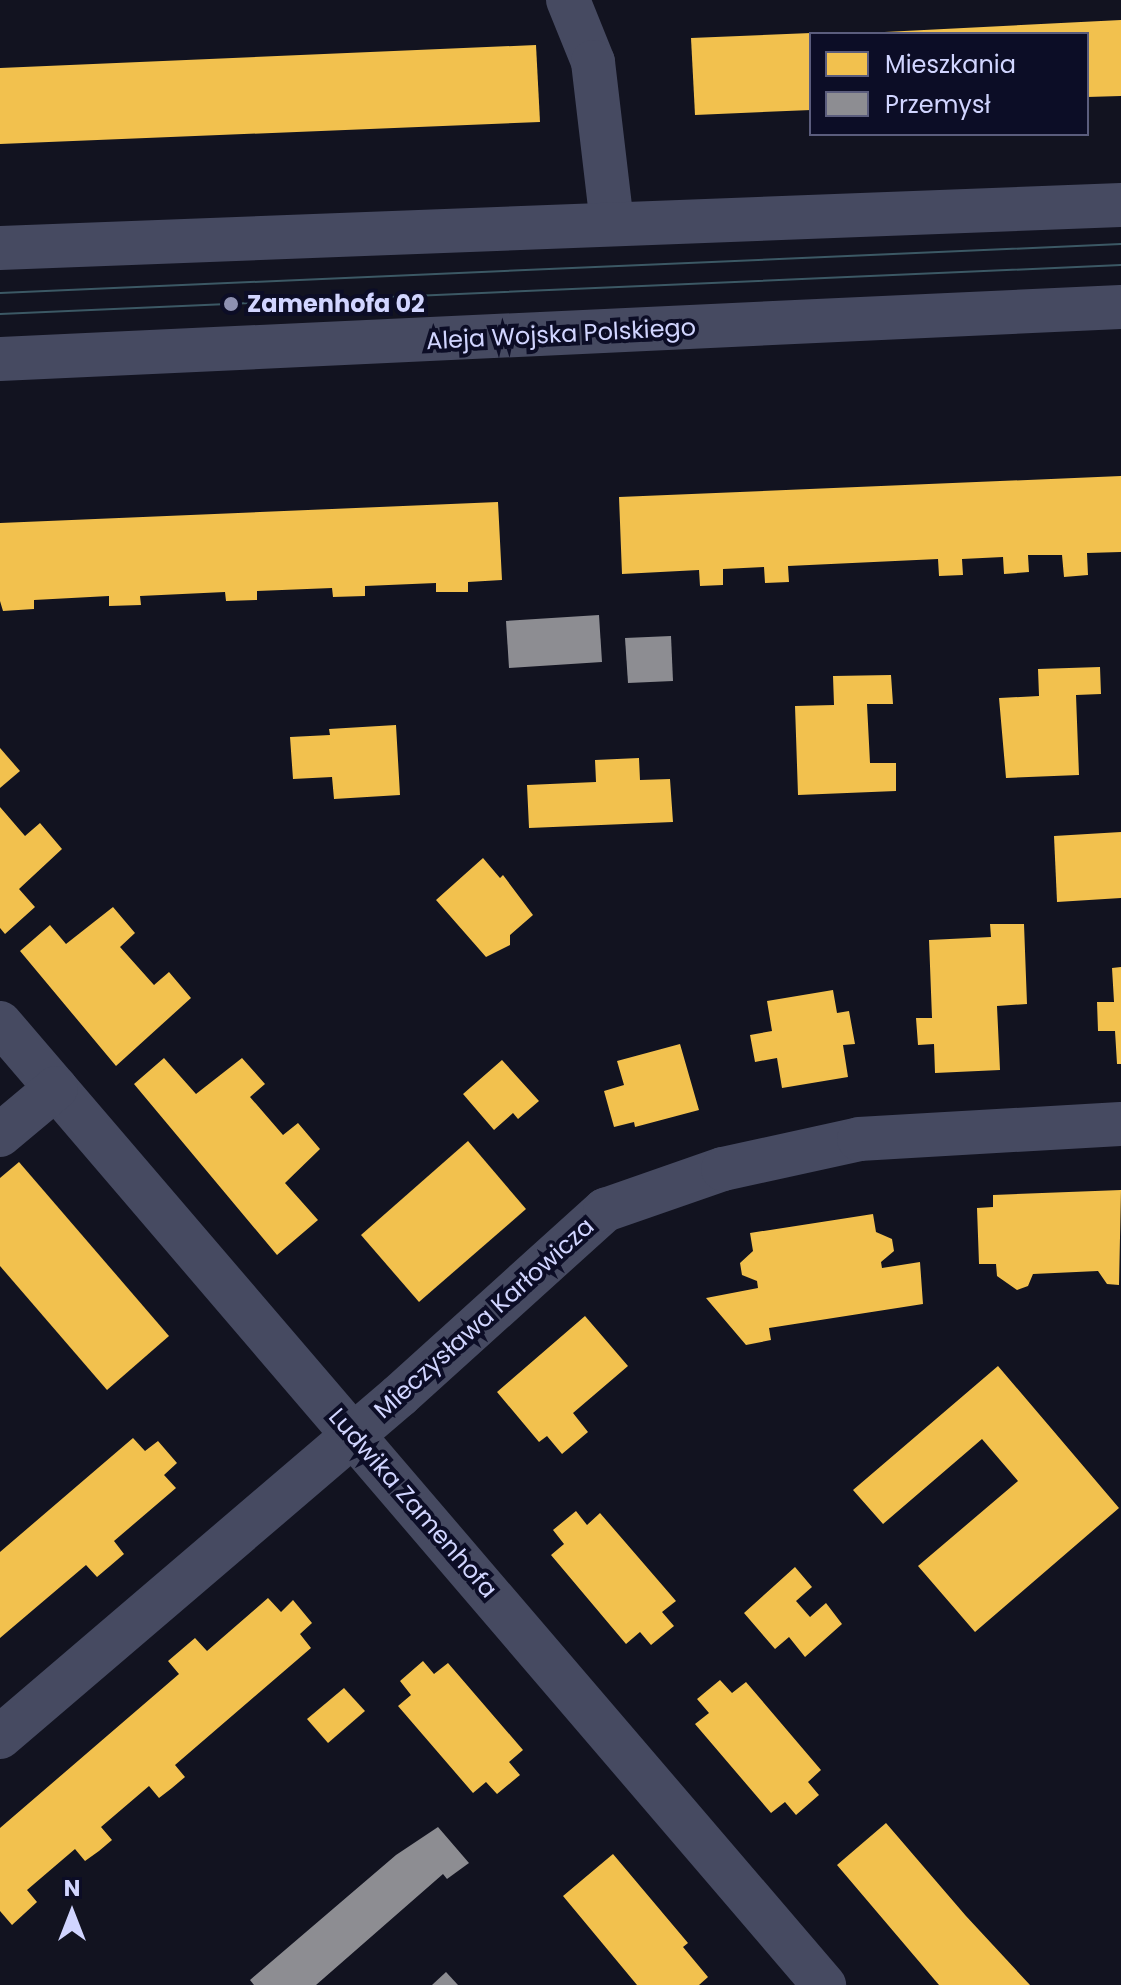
<!DOCTYPE html>
<html>
<head>
<meta charset="utf-8">
<style>
	body { margin:0 }
	#map { position:relative; width:1121px; height:1985px; overflow:hidden; background:#121320; font-family:Poppins,sans-serif }
	div>[style] { position:absolute }
	[style*='--x'] { left:calc(var(--x)*1px); top:calc(var(--y)*1px); width:calc(var(--w)*1px); rotate:calc(var(--a)*1deg) }
	.homes>* { inset:0; background:#f2c14e }
	.industry>* { inset:0; background:#8d8d92 }
	.minor>* { height:44px; margin:-22px; padding:0 22px; transform-origin:22px; border-radius:22px; background:#464a61 }
	.tertiary>* { height:44px; margin:-22px; padding:0 22px; transform-origin:22px; border-radius:22px; background:#464a61 }
	.tram>* { height:2px; margin:-1px; padding:0 1px; transform-origin:1px; border-radius:1px; background:#3c5965 }
	.dots>* { width:22px; height:22px; translate:-50% -50%; box-sizing:border-box; border:4px solid #0c0d26; border-radius:50% }
	span { translate:-50% -50%; white-space:nowrap; text-align:center; line-height:1.15; -webkit-text-stroke:8px #0c0d26; paint-order:stroke }
	.poi-label { font-size:24px; color:#d1d5ff; font-weight:700 }
	.left { translate:0 -50%; text-align:left }
	.street-label { font-size:24px; color:#d1d5ff }
	.legend { position:absolute; left:809px; top:32px; width:280px; height:104px; box-sizing:border-box; background:#0c0d26; border:2px solid #5b5d7d; margin:0; padding:10px 14px; list-style:none; font-size:24px; color:#d1d5ff }
	.legend li { display:flex; align-items:center; gap:16px; height:40px }
	.legend b { width:40px; border:2px solid #5b5d7d }
	.north { position:absolute; left:32px; top:1873px; width:80px; height:80px; -webkit-text-stroke:6px #0c0d26; paint-order:stroke; rotate:0deg; font-size:22px; font-weight:700; line-height:32px; text-align:center; color:#d1d5ff }
	.north::after { content:''; display:block; margin:auto; width:28px; height:36px; background:#d1d5ff; clip-path:polygon(50% 0,100% 100%,50% 72%,0 100%) }
</style>
</head>
<body>
<div id="map">
	<div class="homes">
		<i style="clip-path:polygon(1121px 20px,1121px 96px,1087px 97px,1087px 34px,845px 34px)"></i>
		<i style="clip-path:polygon(811px 33px,811px 110px,695px 115px,691px 38px)"></i>
		<i style="clip-path:polygon(536px 45px,540px 122px,0 144px,0 68px)"></i>
		<i style="clip-path:polygon(1121px 476px,1121px 552px,1087px 553px,1088px 575px,1064px 577px,1062px 555px,1028px 555px,1029px 572px,1004px 574px,1003px 557px,962px 559px,963px 575px,939px 576px,938px 559px,788px 566px,789px 582px,765px 583px,764px 567px,723px 569px,723px 585px,700px 586px,699px 570px,622px 574px,619px 497px)"></i>
		<i style="clip-path:polygon(498px 502px,502px 580px,468px 582px,468px 592px,436px 592px,436px 583px,365px 586px,365px 596px,333px 597px,332px 588px,257px 591px,257px 600px,226px 601px,225px 592px,140px 596px,141px 605px,109px 606px,109px 596px,34px 600px,34px 609px,3px 611px,0 601px,0 523px)"></i>
		<i style="clip-path:polygon(1100px 667px,1101px 694px,1076px 695px,1079px 775px,1006px 778px,999px 698px,1039px 696px,1038px 669px)"></i>
		<i style="clip-path:polygon(891px 675px,893px 704px,867px 704px,870px 763px,896px 763px,896px 791px,798px 795px,795px 706px,834px 705px,833px 676px)"></i>
		<i style="clip-path:polygon(396px 725px,400px 795px,334px 799px,332px 777px,293px 779px,290px 737px,330px 735px,329px 729px)"></i>
		<i style="clip-path:polygon(0 748px,20px 771px,0 788px)"></i>
		<i style="clip-path:polygon(639px 758px,640px 780px,670px 779px,673px 822px,529px 828px,527px 785px,596px 782px,595px 760px)"></i>
		<i style="clip-path:polygon(0 807px,25px 836px,40px 823px,62px 849px,19px 889px,35px 907px,5px 934px,0 928px)"></i>
		<i style="clip-path:polygon(1121px 832px,1121px 898px,1057px 902px,1054px 836px)"></i>
		<i style="clip-path:polygon(483px 858px,500px 878px,503px 875px,533px 915px,510px 935px,510px 945px,486px 957px,436px 900px)"></i>
		<i style="clip-path:polygon(113px 907px,135px 933px,120px 947px,154px 985px,169px 972px,191px 998px,116px 1066px,20px 951px,50px 925px,66px 944px)"></i>
		<i style="clip-path:polygon(990px 924px,1024px 924px,1027px 1004px,997px 1006px,1000px 1070px,935px 1073px,934px 1044px,918px 1045px,916px 1018px,932px 1018px,929px 940px,991px 937px)"></i>
		<i style="clip-path:polygon(1121px 967px,1121px 1064px,1117px 1064px,1115px 1031px,1098px 1031px,1097px 1002px,1114px 1002px,1112px 968px)"></i>
		<i style="clip-path:polygon(833px 990px,837px 1013px,849px 1011px,855px 1044px,843px 1045px,848px 1077px,782px 1088px,777px 1058px,755px 1062px,750px 1035px,772px 1031px,767px 1001px)"></i>
		<i style="clip-path:polygon(680px 1044px,699px 1110px,635px 1127px,634px 1122px,614px 1127px,604px 1091px,624px 1085px,617px 1061px)"></i>
		<i style="clip-path:polygon(164px 1058px,196px 1094px,242px 1058px,265px 1084px,250px 1097px,283px 1135px,298px 1123px,320px 1149px,285px 1183px,318px 1220px,277px 1255px,134px 1084px)"></i>
		<i style="clip-path:polygon(502px 1060px,539px 1101px,518px 1119px,513px 1113px,494px 1130px,463px 1094px)"></i>
		<i style="clip-path:polygon(468px 1141px,526px 1209px,419px 1302px,361px 1235px)"></i>
		<i style="clip-path:polygon(19px 1162px,169px 1336px,107px 1390px,0 1266px,0 1178px)"></i>
		<i style="clip-path:polygon(1121px 1190px,1119px 1285px,1107px 1284px,1098px 1271px,1033px 1274px,1028px 1286px,1017px 1290px,997px 1276px,996px 1264px,979px 1264px,977px 1208px,993px 1207px,993px 1195px)"></i>
		<i style="clip-path:polygon(873px 1214px,876px 1232px,892px 1239px,894px 1251px,881px 1262px,882px 1268px,920px 1262px,923px 1304px,769px 1328px,771px 1340px,746px 1345px,706px 1298px,758px 1288px,757px 1281px,742px 1275px,740px 1263px,753px 1251px,750px 1233px)"></i>
		<i style="clip-path:polygon(585px 1316px,628px 1366px,573px 1413px,588px 1432px,562px 1454px,547px 1436px,539px 1442px,497px 1392px)"></i>
		<i style="clip-path:polygon(998px 1366px,1119px 1508px,975px 1632px,918px 1566px,1018px 1481px,982px 1439px,883px 1524px,853px 1490px)"></i>
		<i style="clip-path:polygon(133px 1438px,145px 1451px,158px 1441px,177px 1463px,164px 1475px,176px 1488px,114px 1541px,124px 1554px,110px 1566px,97px 1577px,86px 1565px,0 1638px,0 1552px)"></i>
		<i style="clip-path:polygon(576px 1511px,587px 1525px,600px 1513px,676px 1601px,662px 1612px,674px 1626px,651px 1645px,640px 1632px,626px 1644px,551px 1555px,564px 1544px,553px 1530px)"></i>
		<i style="clip-path:polygon(795px 1567px,812px 1587px,796px 1601px,810px 1617px,826px 1603px,842px 1624px,805px 1657px,789px 1637px,775px 1649px,744px 1613px)"></i>
		<i style="clip-path:polygon(268px 1598px,281px 1612px,293px 1600px,312px 1623px,300px 1634px,311px 1648px,175px 1765px,185px 1777px,172px 1788px,159px 1798px,149px 1786px,101px 1827px,112px 1840px,99px 1851px,85px 1861px,75px 1849px,27px 1890px,37px 1902px,12px 1925px,0 1911px,0 1828px,179px 1674px,168px 1661px,195px 1638px,207px 1651px)"></i>
		<i style="clip-path:polygon(423px 1661px,434px 1674px,448px 1663px,523px 1750px,509px 1762px,520px 1775px,497px 1794px,486px 1782px,473px 1793px,398px 1706px,411px 1695px,400px 1681px)"></i>
		<i style="clip-path:polygon(720px 1680px,732px 1693px,746px 1682px,821px 1770px,808px 1782px,819px 1795px,796px 1815px,785px 1802px,771px 1813px,695px 1724px,709px 1713px,697px 1699px)"></i>
		<i style="clip-path:polygon(344px 1688px,365px 1711px,328px 1743px,307px 1719px)"></i>
		<i style="clip-path:polygon(886px 1823px,966px 1916px,1030px 1985px,939px 1985px,837px 1865px)"></i>
		<i style="clip-path:polygon(613px 1854px,688px 1943px,683px 1947px,708px 1977px,699px 1985px,637px 1985px,563px 1896px)"></i>
	</div>
	<div class="industry">
		<i style="clip-path:polygon(599px 615px,602px 662px,509px 668px,506px 621px)"></i>
		<i style="clip-path:polygon(671px 636px,673px 681px,628px 683px,625px 638px)"></i>
		<i style="clip-path:polygon(438px 1827px,469px 1863px,447px 1879px,443px 1874px,316px 1985px,254px 1985px,250px 1980px,396px 1855px)"></i>
		<i style="clip-path:polygon(446px 1972px,458px 1985px,432px 1985px)"></i>
	</div>
	<div class="minor">
		<i style="--x:568;--y:0;--w:67;--a:68"></i>
		<i style="--x:593;--y:62;--w:163;--a:83.3"></i>
		<i style="--x:0;--y:1023;--w:1267;--a:49.42"></i>
		<i style="--x:0;--y:1135;--w:73;--a:-40"></i>
		<i style="--x:0;--y:1737;--w:525;--a:-40.52"></i>
		<i style="--x:399;--y:1396;--w:278;--a:-42.1"></i>
		<i style="--x:605;--y:1210;--w:125;--a:-19.2"></i>
		<i style="--x:723;--y:1169;--w:139;--a:-12.4"></i>
		<i style="--x:859;--y:1139;--w:262;--a:-3.3"></i>
	</div>
	<div class="tertiary">
		<i style="--x:0;--y:248;--w:1122;--a:-2.2"></i>
		<i style="--x:0;--y:359;--w:1122;--a:-2.66"></i>
	</div>
	<div class="tram">
		<i style="--x:0;--y:293;--w:1122;--a:-2.5"></i>
		<i style="--x:0;--y:314;--w:1122;--a:-2.5"></i>
	</div>
	<div class="dots">
		<i style="left:231px;top:304px;background:#8e91b1"></i>
	</div>
	<div class="poi-label">
		<span class="left" style="left:247px;top:304px">Zamenhofa 02</span>
	</div>
	<div class="street-label">
		<span style="left:561px;top:334px;rotate:-3deg">Aleja Wojska Polskiego</span>
		<span style="left:484px;top:1318px;rotate:-42deg">Mieczysława Karłowicza</span>
		<span style="left:413px;top:1503px;rotate:49deg">Ludwika Zamenhofa</span>
	</div>
	<ul class="legend">
	<li><b style="height:22px;background:#f2c14e"></b>Mieszkania</li>
	<li><b style="height:22px;background:#8d8d92"></b>Przemysł</li>
	</ul>
	<div class="north">N</div>
</div>
</body>
</html>
